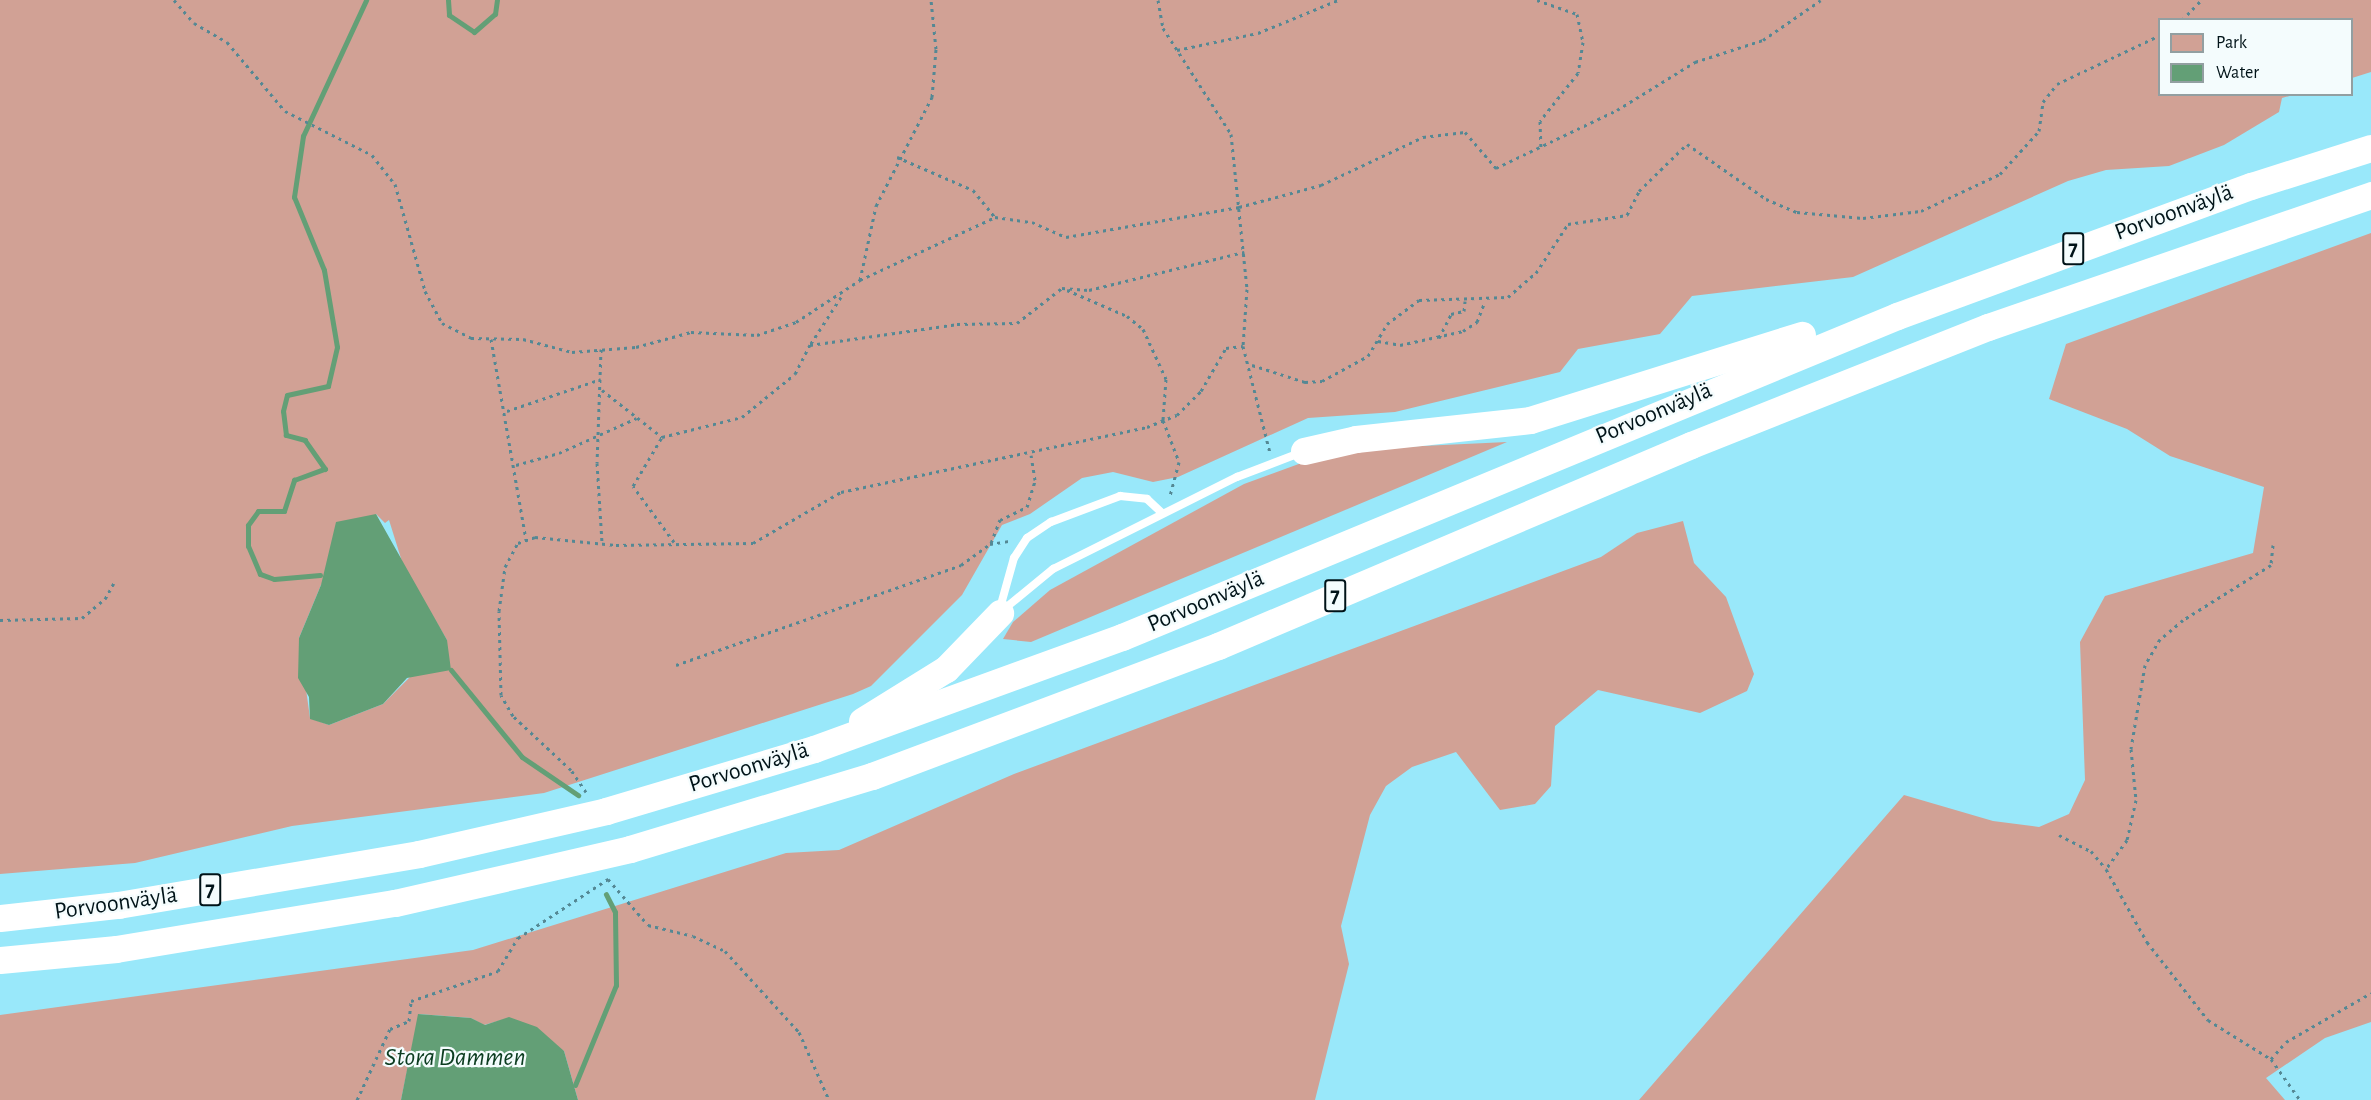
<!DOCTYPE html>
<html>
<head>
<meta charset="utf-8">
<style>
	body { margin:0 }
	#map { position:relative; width:2371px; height:1100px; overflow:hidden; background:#99e8fa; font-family:"Alegreya Sans",sans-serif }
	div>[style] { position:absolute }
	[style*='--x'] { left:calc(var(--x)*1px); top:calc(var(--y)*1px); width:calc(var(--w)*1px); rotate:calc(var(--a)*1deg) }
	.green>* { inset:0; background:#d1a195 }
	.water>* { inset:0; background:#639f76 }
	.stream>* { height:5px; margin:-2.5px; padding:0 2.5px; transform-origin:2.5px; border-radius:2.5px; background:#639f76 }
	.path>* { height:3px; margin-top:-1.5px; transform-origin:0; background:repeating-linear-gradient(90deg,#548894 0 3px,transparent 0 7.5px) }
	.service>* { height:8px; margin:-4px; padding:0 4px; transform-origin:4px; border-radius:4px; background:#fff }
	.motorway>* { height:27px; margin:-13.5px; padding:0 13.5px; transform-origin:13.5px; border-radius:13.5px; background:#fff }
	span { translate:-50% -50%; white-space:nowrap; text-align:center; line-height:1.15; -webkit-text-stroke:4.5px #f4fcfd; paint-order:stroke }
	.shield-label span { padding:2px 4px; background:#f4fcfd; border:2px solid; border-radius:4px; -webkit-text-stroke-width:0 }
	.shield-label { font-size:22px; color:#001318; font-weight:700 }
	.street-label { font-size:24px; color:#001318 }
	.water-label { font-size:26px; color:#0d3d21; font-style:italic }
	.legend { position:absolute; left:2158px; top:18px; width:195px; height:78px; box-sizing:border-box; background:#f4fcfd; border:2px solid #929fa1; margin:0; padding:8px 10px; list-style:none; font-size:18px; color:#001318 }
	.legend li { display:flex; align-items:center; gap:12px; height:30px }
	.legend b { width:30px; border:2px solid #929fa1 }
</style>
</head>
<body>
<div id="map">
	<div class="green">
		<i style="clip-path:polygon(evenodd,0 0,2371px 0,2371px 72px,2352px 78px,2352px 20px,2160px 20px,2160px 94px,2293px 95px,2282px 98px,2279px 112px,2224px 145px,2169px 166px,2106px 170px,2068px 181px,1853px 277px,1692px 296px,1660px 334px,1578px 349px,1560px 372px,1395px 412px,1308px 418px,1178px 477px,1153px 482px,1113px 472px,1082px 478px,1030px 514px,1002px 525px,962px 595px,871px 686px,853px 694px,544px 793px,292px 826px,135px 863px,0 874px,0 0,376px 514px,385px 523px,389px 520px,404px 568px,447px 640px,383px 704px,329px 725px,310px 718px,299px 638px,321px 585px,376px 514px)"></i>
		<i style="clip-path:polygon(2371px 233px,2371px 1022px,2325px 1038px,2266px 1078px,2285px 1100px,1639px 1100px,1904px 795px,1993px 821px,2039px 827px,2069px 814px,2085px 780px,2080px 642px,2105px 596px,2253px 553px,2264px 487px,2170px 456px,2127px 429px,2049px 399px,2066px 344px)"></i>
		<i style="clip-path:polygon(1507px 442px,1031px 642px,1003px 639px,1013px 622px,1050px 590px,1244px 484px,1337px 450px)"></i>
		<i style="clip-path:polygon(1683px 521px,1694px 563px,1726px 597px,1754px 674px,1747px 691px,1700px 713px,1598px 690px,1555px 726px,1551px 786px,1535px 804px,1500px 810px,1456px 752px,1412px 767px,1386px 786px,1370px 815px,1341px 926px,1349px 964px,1315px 1100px,578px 1100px,564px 1051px,509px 1018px,484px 1025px,471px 1018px,419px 1014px,401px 1100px,0 1100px,0 1015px,473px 950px,786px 853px,839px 850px,1014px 774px,1601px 557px,1637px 533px)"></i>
	</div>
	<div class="water">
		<i style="clip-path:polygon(376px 514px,447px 640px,451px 670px,407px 678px,383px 704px,329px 725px,310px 719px,309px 697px,298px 678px,299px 638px,321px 585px,336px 522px)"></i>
		<i style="clip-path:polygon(418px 1014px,471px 1018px,485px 1025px,509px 1017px,537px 1027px,564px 1051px,578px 1100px,401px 1100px)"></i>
	</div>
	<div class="stream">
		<i style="--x:448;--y:0;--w:15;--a:86"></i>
		<i style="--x:449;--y:15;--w:30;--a:34"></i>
		<i style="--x:474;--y:32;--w:28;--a:-41"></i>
		<i style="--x:495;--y:14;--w:14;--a:-82"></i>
		<i style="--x:320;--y:575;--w:46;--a:175"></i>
		<i style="--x:274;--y:579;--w:15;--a:-160"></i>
		<i style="--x:260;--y:574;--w:30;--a:-113"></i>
		<i style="--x:248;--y:546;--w:21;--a:-90"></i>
		<i style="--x:248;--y:525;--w:17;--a:-54"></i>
		<i style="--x:258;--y:511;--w:26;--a:0"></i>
		<i style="--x:284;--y:511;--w:33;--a:-72"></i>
		<i style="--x:294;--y:480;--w:33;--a:-20"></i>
		<i style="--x:325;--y:469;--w:35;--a:-125"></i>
		<i style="--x:305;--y:440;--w:20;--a:-165"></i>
		<i style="--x:286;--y:435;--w:24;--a:-97"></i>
		<i style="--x:283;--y:411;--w:16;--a:-76"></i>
		<i style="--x:287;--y:395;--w:42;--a:-12.4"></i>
		<i style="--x:328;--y:386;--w:40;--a:-77"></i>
		<i style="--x:337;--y:347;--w:78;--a:-99.6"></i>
		<i style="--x:324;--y:270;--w:79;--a:-112.3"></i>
		<i style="--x:294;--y:197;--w:62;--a:-81.6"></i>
		<i style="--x:303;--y:136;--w:150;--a:-65.1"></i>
		<i style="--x:451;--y:670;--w:112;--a:50.8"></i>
		<i style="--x:522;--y:757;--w:68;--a:34.2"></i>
		<i style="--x:575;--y:1085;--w:108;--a:-67.7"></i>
		<i style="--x:616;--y:985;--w:73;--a:-90.8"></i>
		<i style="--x:615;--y:912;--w:20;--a:-117"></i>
	</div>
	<div class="path">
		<i style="--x:174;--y:0;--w:30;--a:49"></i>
		<i style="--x:194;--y:23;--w:38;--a:30"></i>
		<i style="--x:227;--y:42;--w:90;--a:50"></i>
		<i style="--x:285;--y:111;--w:97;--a:26.8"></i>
		<i style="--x:372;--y:155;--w:37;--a:52"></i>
		<i style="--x:395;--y:184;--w:111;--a:74.3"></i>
		<i style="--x:425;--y:291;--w:36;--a:62"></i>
		<i style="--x:442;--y:323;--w:33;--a:27"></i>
		<i style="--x:471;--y:338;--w:52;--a:1.1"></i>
		<i style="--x:523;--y:339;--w:51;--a:14.9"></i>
		<i style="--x:572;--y:352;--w:64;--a:-4.5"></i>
		<i style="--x:636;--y:347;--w:57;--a:-15.3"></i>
		<i style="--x:691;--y:332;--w:66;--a:2.6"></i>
		<i style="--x:757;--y:335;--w:41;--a:-18.4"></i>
		<i style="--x:796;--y:322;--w:77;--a:-33.3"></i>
		<i style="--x:860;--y:280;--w:149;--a:-25"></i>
		<i style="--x:995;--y:217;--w:37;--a:8"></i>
		<i style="--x:1032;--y:222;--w:37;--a:24"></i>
		<i style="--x:1066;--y:237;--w:176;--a:-9.8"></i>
		<i style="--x:1239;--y:207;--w:85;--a:-15"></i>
		<i style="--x:1321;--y:185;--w:113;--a:-25.2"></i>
		<i style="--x:1423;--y:137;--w:42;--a:-6.8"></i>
		<i style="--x:1465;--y:132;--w:48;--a:49.3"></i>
		<i style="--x:1496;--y:168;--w:134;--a:-25.6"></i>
		<i style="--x:1617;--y:110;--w:92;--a:-31.6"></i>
		<i style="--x:1695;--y:62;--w:71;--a:-17.9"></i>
		<i style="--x:1763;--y:40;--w:70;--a:-34.6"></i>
		<i style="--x:1158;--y:0;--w:28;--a:80"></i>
		<i style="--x:1163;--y:28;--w:126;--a:57.3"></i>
		<i style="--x:1231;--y:134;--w:156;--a:84.1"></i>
		<i style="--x:1247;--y:289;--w:57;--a:94"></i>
		<i style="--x:1243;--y:346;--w:110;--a:75.8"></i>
		<i style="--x:1537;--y:0;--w:42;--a:19.3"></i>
		<i style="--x:1577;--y:14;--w:29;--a:78"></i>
		<i style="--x:1583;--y:42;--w:31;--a:99"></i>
		<i style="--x:1578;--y:73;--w:61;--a:128.4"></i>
		<i style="--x:1540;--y:121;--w:26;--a:88"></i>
		<i style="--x:2182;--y:20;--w:28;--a:-46"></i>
		<i style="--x:1177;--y:50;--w:83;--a:-11.9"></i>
		<i style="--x:1258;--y:33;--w:87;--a:-22.4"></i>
		<i style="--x:897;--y:157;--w:83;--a:23.5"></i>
		<i style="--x:973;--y:190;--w:35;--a:51"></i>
		<i style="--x:860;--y:280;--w:76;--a:-77.8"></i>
		<i style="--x:876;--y:206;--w:123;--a:-62.8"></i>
		<i style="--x:932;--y:97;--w:48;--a:-85.2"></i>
		<i style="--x:936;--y:49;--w:49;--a:-95.8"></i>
		<i style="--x:1067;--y:290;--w:65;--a:23.4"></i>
		<i style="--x:1127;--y:316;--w:21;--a:39"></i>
		<i style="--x:1143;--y:329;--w:55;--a:65.3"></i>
		<i style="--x:1166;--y:379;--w:41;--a:94.2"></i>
		<i style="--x:1163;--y:420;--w:45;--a:69.1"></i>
		<i style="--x:1179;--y:462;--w:34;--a:105"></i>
		<i style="--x:841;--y:297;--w:57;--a:122.9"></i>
		<i style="--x:810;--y:345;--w:148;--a:-8.1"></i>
		<i style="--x:957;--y:324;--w:60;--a:-1"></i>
		<i style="--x:1017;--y:323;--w:57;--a:-37.9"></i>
		<i style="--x:1062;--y:288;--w:27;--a:4"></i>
		<i style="--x:1089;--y:290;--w:160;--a:-13.8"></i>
		<i style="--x:1439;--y:338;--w:27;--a:-63"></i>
		<i style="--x:1451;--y:314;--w:13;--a:-13"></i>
		<i style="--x:1464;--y:311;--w:10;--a:-84"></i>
		<i style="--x:491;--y:339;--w:204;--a:80.1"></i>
		<i style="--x:1378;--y:341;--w:22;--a:10"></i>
		<i style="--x:1400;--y:345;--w:65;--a:-12.5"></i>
		<i style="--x:1463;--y:331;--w:17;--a:-33"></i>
		<i style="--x:1477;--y:322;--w:22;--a:-69"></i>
		<i style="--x:601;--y:349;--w:114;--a:92"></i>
		<i style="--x:597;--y:463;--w:80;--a:86.4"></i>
		<i style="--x:1252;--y:365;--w:56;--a:17.8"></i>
		<i style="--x:1305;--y:382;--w:17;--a:-3"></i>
		<i style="--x:1322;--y:381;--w:52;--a:-28.5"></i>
		<i style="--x:1368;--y:356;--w:37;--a:-59"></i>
		<i style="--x:1387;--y:324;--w:40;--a:-37"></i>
		<i style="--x:1419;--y:300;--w:89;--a:-1.9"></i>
		<i style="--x:1508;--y:297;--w:37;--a:-41"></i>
		<i style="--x:1536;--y:273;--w:59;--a:-56.9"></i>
		<i style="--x:1568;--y:224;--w:60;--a:-8.7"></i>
		<i style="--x:1627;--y:215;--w:27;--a:-63"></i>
		<i style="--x:1639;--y:191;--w:67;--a:-44.4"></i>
		<i style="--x:1687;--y:144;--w:96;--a:34.8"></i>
		<i style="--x:1766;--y:199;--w:34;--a:23"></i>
		<i style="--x:1797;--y:212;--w:66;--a:5.2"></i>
		<i style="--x:1863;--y:218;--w:58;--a:-6.9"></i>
		<i style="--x:1921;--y:211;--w:87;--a:-25.1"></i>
		<i style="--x:2000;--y:174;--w:58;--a:-47.8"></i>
		<i style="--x:2039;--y:131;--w:29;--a:-82"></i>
		<i style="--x:2043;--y:102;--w:23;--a:-52"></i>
		<i style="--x:2057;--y:84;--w:114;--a:-25.4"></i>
		<i style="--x:602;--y:390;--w:76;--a:38.1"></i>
		<i style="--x:507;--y:411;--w:99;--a:-18.8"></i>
		<i style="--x:516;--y:465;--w:45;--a:-15.6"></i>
		<i style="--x:559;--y:453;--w:85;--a:-24.2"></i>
		<i style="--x:674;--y:542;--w:69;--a:-126.2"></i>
		<i style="--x:633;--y:486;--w:57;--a:-59.4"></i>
		<i style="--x:662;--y:437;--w:82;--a:-14"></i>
		<i style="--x:742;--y:417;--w:68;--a:-39.1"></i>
		<i style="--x:795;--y:374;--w:33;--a:-63"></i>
		<i style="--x:991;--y:543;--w:25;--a:-69"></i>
		<i style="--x:1000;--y:520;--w:30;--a:-26"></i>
		<i style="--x:1027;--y:507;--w:28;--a:-73"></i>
		<i style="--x:1035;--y:480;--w:25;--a:-99"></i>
		<i style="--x:2273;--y:545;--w:20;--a:96"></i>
		<i style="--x:2271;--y:565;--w:104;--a:148"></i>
		<i style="--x:2183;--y:620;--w:30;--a:140"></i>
		<i style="--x:2160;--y:639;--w:30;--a:120"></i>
		<i style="--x:2145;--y:665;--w:85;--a:99.5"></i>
		<i style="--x:2131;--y:749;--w:51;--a:84.4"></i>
		<i style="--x:2136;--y:800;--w:41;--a:102.7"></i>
		<i style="--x:2127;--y:840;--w:36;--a:126"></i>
		<i style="--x:2106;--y:869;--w:84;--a:60.7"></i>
		<i style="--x:2147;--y:942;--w:99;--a:52"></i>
		<i style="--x:2208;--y:1020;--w:74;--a:31.8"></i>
		<i style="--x:2271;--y:1059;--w:50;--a:54.7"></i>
		<i style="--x:0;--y:620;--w:82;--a:-1.4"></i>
		<i style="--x:82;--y:618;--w:30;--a:-40"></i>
		<i style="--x:105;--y:599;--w:18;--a:-61"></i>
		<i style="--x:676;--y:665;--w:302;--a:-19.3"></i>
		<i style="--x:961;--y:565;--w:36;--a:-36"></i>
		<i style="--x:990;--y:544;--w:20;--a:-9"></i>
		<i style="--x:586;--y:792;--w:27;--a:-124"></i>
		<i style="--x:571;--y:770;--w:79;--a:-137"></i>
		<i style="--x:513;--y:716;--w:24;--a:-120"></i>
		<i style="--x:501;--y:695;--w:84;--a:-91.4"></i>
		<i style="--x:499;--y:611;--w:44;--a:-82.2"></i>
		<i style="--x:505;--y:567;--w:27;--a:-62"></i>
		<i style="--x:518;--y:543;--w:18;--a:-19"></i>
		<i style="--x:535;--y:537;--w:81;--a:5.6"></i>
		<i style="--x:616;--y:545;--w:137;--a:-0.8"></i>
		<i style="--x:753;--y:543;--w:102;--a:-30.1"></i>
		<i style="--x:841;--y:492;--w:313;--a:-12"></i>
		<i style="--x:1147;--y:427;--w:32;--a:-22"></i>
		<i style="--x:1177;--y:415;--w:34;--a:-45"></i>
		<i style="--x:1201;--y:391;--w:50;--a:-59.8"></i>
		<i style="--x:1226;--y:348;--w:17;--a:-7"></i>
		<i style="--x:2059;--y:835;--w:36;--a:27"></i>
		<i style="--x:2091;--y:851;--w:23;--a:50"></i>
		<i style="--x:2271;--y:1059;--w:23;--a:-49"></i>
		<i style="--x:2286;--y:1042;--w:98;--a:-30"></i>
		<i style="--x:357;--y:1100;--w:78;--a:-65.1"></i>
		<i style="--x:390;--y:1029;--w:21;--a:-23"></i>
		<i style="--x:409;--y:1021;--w:20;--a:-84"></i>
		<i style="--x:411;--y:1001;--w:92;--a:-19"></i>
		<i style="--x:498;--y:971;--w:39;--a:-59"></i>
		<i style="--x:518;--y:938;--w:108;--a:-33.2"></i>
		<i style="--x:608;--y:879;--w:61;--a:49"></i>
		<i style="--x:648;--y:925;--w:46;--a:13.7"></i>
		<i style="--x:693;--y:936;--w:35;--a:25"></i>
		<i style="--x:725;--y:951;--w:110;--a:47.6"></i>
		<i style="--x:799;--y:1032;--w:74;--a:66.2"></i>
	</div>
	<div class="service">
		<i style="--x:1000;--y:608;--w:52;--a:-74.4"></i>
		<i style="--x:1014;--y:558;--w:24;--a:-57"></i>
		<i style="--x:1027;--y:538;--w:29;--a:-34"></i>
		<i style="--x:1051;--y:522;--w:74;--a:-20.6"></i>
		<i style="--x:1120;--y:496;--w:27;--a:6"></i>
		<i style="--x:1147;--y:499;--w:21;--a:43"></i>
		<i style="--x:1003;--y:610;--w:65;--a:-39.4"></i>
		<i style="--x:1053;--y:569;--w:206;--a:-26.6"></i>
		<i style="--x:1237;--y:477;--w:67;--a:-20.9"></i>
	</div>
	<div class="motorway">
		<i style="--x:1304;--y:451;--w:53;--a:-13"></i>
		<i style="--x:1356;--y:439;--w:175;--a:-6.2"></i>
		<i style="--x:1530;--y:420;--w:285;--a:-17.4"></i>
		<i style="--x:862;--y:721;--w:99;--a:-31.8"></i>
		<i style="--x:946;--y:669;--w:78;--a:-46"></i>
		<i style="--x:0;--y:918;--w:119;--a:-6.3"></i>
		<i style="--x:118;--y:905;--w:305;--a:-9.6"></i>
		<i style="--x:419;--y:854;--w:192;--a:-12.9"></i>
		<i style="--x:606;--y:811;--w:217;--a:-16.6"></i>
		<i style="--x:814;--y:749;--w:328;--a:-20"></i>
		<i style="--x:1122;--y:637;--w:839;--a:-22.5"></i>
		<i style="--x:1897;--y:316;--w:377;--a:-20.2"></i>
		<i style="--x:2251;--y:186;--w:126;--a:-17.6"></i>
		<i style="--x:0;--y:960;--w:117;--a:-5.4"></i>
		<i style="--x:116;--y:949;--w:283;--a:-9.4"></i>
		<i style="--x:395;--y:903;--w:241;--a:-12.9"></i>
		<i style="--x:630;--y:849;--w:253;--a:-16.8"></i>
		<i style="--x:872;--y:776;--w:370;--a:-20.6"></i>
		<i style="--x:1218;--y:646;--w:514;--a:-23.02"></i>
		<i style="--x:1691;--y:445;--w:320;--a:-21.7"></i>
		<i style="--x:1988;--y:327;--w:405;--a:-19"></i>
	</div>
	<div class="shield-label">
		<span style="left:2073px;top:249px">7</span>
		<span style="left:1335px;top:596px">7</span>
		<span style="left:210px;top:890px">7</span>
	</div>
	<div class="street-label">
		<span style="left:2174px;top:213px;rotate:-20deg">Porvoonväylä</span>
		<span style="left:1654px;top:414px;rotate:-23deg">Porvoonväylä</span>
		<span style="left:1206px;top:602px;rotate:-23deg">Porvoonväylä</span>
		<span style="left:749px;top:768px;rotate:-17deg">Porvoonväylä</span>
		<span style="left:116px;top:904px;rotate:-8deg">Porvoonväylä</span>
	</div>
	<div class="water-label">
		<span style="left:455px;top:1058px">Stora Dammen</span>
	</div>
	<ul class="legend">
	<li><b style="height:16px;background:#d1a195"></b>Park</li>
	<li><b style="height:16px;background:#639f76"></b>Water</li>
	</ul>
</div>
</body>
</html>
